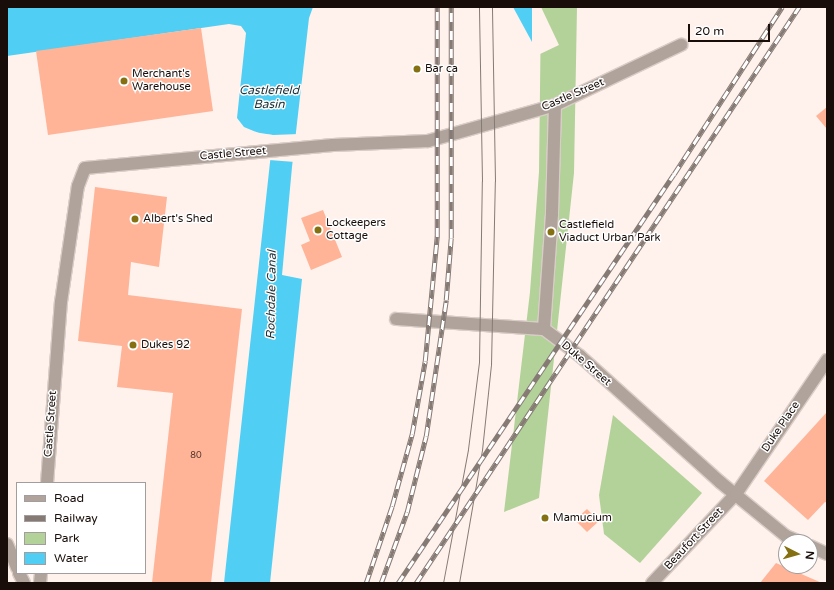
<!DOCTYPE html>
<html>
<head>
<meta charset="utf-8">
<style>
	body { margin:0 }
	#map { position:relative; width:834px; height:590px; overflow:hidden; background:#fff1ec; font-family:"Varela Round",sans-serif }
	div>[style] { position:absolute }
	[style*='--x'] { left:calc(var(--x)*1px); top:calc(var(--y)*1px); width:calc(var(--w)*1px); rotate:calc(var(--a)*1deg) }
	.green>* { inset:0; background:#b3d299 }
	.water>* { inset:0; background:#50cef4 }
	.pier>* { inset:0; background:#fff1ec }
	.building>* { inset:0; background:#ffb397 }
	.roads { filter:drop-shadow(1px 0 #dacdc8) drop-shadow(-1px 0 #dacdc8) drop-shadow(0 1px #dacdc8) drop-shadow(0 -1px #dacdc8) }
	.service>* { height:12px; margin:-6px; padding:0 6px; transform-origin:6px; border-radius:6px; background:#afa39b }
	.minor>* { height:12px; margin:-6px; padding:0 6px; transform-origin:6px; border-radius:6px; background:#afa39b }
	.tram>* { height:1px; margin:-0.5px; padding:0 0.5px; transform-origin:0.5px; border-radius:0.5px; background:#867a75 }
	.rail>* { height:4.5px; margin-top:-2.25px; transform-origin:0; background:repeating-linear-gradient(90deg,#fff 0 9px,#867a75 0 18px); box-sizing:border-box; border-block:1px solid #867a75 }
	.dots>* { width:11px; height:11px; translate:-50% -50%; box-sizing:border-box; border:2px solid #fff; border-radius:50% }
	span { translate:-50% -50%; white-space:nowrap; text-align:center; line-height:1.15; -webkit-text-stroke:3px #fff; paint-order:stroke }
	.number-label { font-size:9px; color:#52362c }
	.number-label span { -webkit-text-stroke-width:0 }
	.poi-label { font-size:11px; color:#180d09 }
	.left { translate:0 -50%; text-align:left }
	.street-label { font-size:11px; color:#180d09 }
	.water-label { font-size:12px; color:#1b3138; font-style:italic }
	.frame { position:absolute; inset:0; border:8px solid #180d09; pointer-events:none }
	.legend { position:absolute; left:16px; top:482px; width:130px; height:92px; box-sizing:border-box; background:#fff; border:1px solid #a39e9d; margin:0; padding:5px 7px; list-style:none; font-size:12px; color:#180d09 }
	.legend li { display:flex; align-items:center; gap:8px; height:20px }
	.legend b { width:20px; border:1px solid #a39e9d }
	.north { position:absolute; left:778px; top:534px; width:40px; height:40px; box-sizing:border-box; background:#fff; border:1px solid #a39e9d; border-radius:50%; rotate:96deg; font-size:11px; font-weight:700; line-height:16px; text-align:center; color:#180d09 }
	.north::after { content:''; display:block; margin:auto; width:14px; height:18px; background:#857111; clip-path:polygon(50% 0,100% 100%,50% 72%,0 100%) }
	.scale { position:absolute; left:688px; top:24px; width:82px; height:18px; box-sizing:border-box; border:2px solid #180d09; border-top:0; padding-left:5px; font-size:12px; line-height:14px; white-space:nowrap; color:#180d09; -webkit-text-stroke:3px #fff; paint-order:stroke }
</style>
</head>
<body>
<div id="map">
	<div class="green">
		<i style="clip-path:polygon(541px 7px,577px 7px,574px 173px,539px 498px,504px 512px,530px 292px,539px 172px)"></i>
		<i style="clip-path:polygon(613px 415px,702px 493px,640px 563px,604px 534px,599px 495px)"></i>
	</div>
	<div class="water">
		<i style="clip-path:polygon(7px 7px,313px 7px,309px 18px,292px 167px,282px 275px,302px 279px,270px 583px,224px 583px,273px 135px,261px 134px,244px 127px,237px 118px,246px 33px,241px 26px,229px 24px,7px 56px)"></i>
		<i style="clip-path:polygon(513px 7px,539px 7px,538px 53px)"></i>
	</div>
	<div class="pier">
		<i style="clip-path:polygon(532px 7px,541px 7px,559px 45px,538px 55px,532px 45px)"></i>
		<i style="clip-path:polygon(254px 132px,273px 135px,299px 134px,295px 162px,269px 160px,271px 137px,260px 136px)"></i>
	</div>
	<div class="building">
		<i style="clip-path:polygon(201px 28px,213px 111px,48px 135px,36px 51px)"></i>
		<i style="clip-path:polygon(827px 107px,827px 129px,816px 116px)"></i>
		<i style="clip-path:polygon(95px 187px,167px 197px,159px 267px,131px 262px,128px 295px,242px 309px,211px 583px,152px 583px,173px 393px,117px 387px,122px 346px,78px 341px)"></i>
		<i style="clip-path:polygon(323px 210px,342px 257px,311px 270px,301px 245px,310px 241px,301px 218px)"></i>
		<i style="clip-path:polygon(827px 412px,827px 503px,825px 502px,808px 520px,764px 481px)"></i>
		<i style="clip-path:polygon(587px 509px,599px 521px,587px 532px,575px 520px)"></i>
		<i style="clip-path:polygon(776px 563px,822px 583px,760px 583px)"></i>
	</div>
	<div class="roads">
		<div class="service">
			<i style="--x:396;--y:319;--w:148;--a:3.9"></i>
			<i style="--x:7;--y:544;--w:26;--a:67"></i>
			<i style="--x:19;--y:573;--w:11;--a:63"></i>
		</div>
		<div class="minor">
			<i style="--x:555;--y:105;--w:109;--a:91.6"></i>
			<i style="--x:552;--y:214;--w:115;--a:94"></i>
			<i style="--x:544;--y:329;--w:45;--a:36.9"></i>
			<i style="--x:580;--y:356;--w:188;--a:42"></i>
			<i style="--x:720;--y:482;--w:85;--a:39.3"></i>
			<i style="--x:786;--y:536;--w:15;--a:23"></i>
			<i style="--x:47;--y:483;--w:182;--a:-85.6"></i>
			<i style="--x:61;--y:302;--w:117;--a:-81.7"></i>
			<i style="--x:78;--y:186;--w:19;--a:-69"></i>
			<i style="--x:85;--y:168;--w:249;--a:-5.3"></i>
			<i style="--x:333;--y:145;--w:95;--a:-2.4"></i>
			<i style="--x:428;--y:141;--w:132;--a:-15.8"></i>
			<i style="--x:555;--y:105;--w:140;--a:-25.5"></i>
			<i style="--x:810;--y:546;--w:19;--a:25"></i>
			<i style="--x:40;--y:583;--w:10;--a:-84"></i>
			<i style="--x:652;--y:583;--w:122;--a:-46.7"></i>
			<i style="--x:736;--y:494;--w:162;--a:-55.8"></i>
		</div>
	</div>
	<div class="tram">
		<i style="--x:443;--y:583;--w:136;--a:-79.4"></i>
		<i style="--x:468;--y:449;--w:88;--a:-82.8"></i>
		<i style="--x:479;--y:362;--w:181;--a:-89.1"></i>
		<i style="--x:482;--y:181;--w:174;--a:-91"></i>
		<i style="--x:459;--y:583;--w:135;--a:-80.2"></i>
		<i style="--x:482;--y:450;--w:85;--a:-84"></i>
		<i style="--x:491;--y:365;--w:184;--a:-88.8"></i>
		<i style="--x:495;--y:181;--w:174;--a:-91"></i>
	</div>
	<div class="rail">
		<i style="--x:366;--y:583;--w:81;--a:-71.3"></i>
		<i style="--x:392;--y:506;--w:75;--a:-74.5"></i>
		<i style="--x:412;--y:434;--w:74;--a:-79.9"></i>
		<i style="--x:425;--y:361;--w:125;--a:-84.5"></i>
		<i style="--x:437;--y:237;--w:230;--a:-90"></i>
		<i style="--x:381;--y:583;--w:76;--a:-69.9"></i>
		<i style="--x:407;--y:512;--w:78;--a:-76"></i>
		<i style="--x:426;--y:436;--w:137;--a:-81.6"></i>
		<i style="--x:446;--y:300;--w:62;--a:-85.4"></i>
		<i style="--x:451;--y:238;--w:231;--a:-90"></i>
		<i style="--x:398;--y:583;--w:493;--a:-56"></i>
		<i style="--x:674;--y:174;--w:199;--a:-57.1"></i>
		<i style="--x:416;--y:583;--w:692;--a:-56.38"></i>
	</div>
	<div class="dots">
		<i style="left:417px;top:69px;background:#857111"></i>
		<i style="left:124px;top:81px;background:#857111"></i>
		<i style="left:135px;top:219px;background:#857111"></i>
		<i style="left:318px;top:230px;background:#857111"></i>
		<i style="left:551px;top:232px;background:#857111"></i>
		<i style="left:133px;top:345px;background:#857111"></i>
		<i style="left:545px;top:518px;background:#857111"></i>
	</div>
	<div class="number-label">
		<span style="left:196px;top:456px">80</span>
	</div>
	<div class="poi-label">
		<span class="left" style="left:425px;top:69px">Bar ca</span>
		<span class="left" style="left:132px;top:81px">Merchant's<br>Warehouse</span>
		<span class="left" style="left:143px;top:219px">Albert's Shed</span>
		<span class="left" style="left:326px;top:230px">Lockeepers<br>Cottage</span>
		<span class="left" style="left:559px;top:232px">Castlefield<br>Viaduct Urban Park</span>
		<span class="left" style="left:141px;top:345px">Dukes 92</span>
		<span class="left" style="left:553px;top:518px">Mamucium</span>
	</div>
	<div class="street-label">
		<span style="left:573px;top:95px;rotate:-23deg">Castle Street</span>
		<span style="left:233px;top:154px;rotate:-5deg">Castle Street</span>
		<span style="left:586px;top:364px;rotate:41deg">Duke Street</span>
		<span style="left:51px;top:424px;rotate:-86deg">Castle Street</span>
		<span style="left:781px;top:427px;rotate:-56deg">Duke Place</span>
		<span style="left:694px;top:539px;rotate:-47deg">Beaufort Street</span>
	</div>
	<div class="water-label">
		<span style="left:269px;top:98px">Castlefield<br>Basin</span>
		<span style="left:272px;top:295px;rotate:-89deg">Rochdale Canal</span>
	</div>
	<div class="frame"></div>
	<ul class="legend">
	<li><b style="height:5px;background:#afa39b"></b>Road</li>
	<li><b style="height:5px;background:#867a75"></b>Railway</li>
	<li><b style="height:11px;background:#b3d299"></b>Park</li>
	<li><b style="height:11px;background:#50cef4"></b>Water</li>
	</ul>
	<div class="north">N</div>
	<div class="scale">20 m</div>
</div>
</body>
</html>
